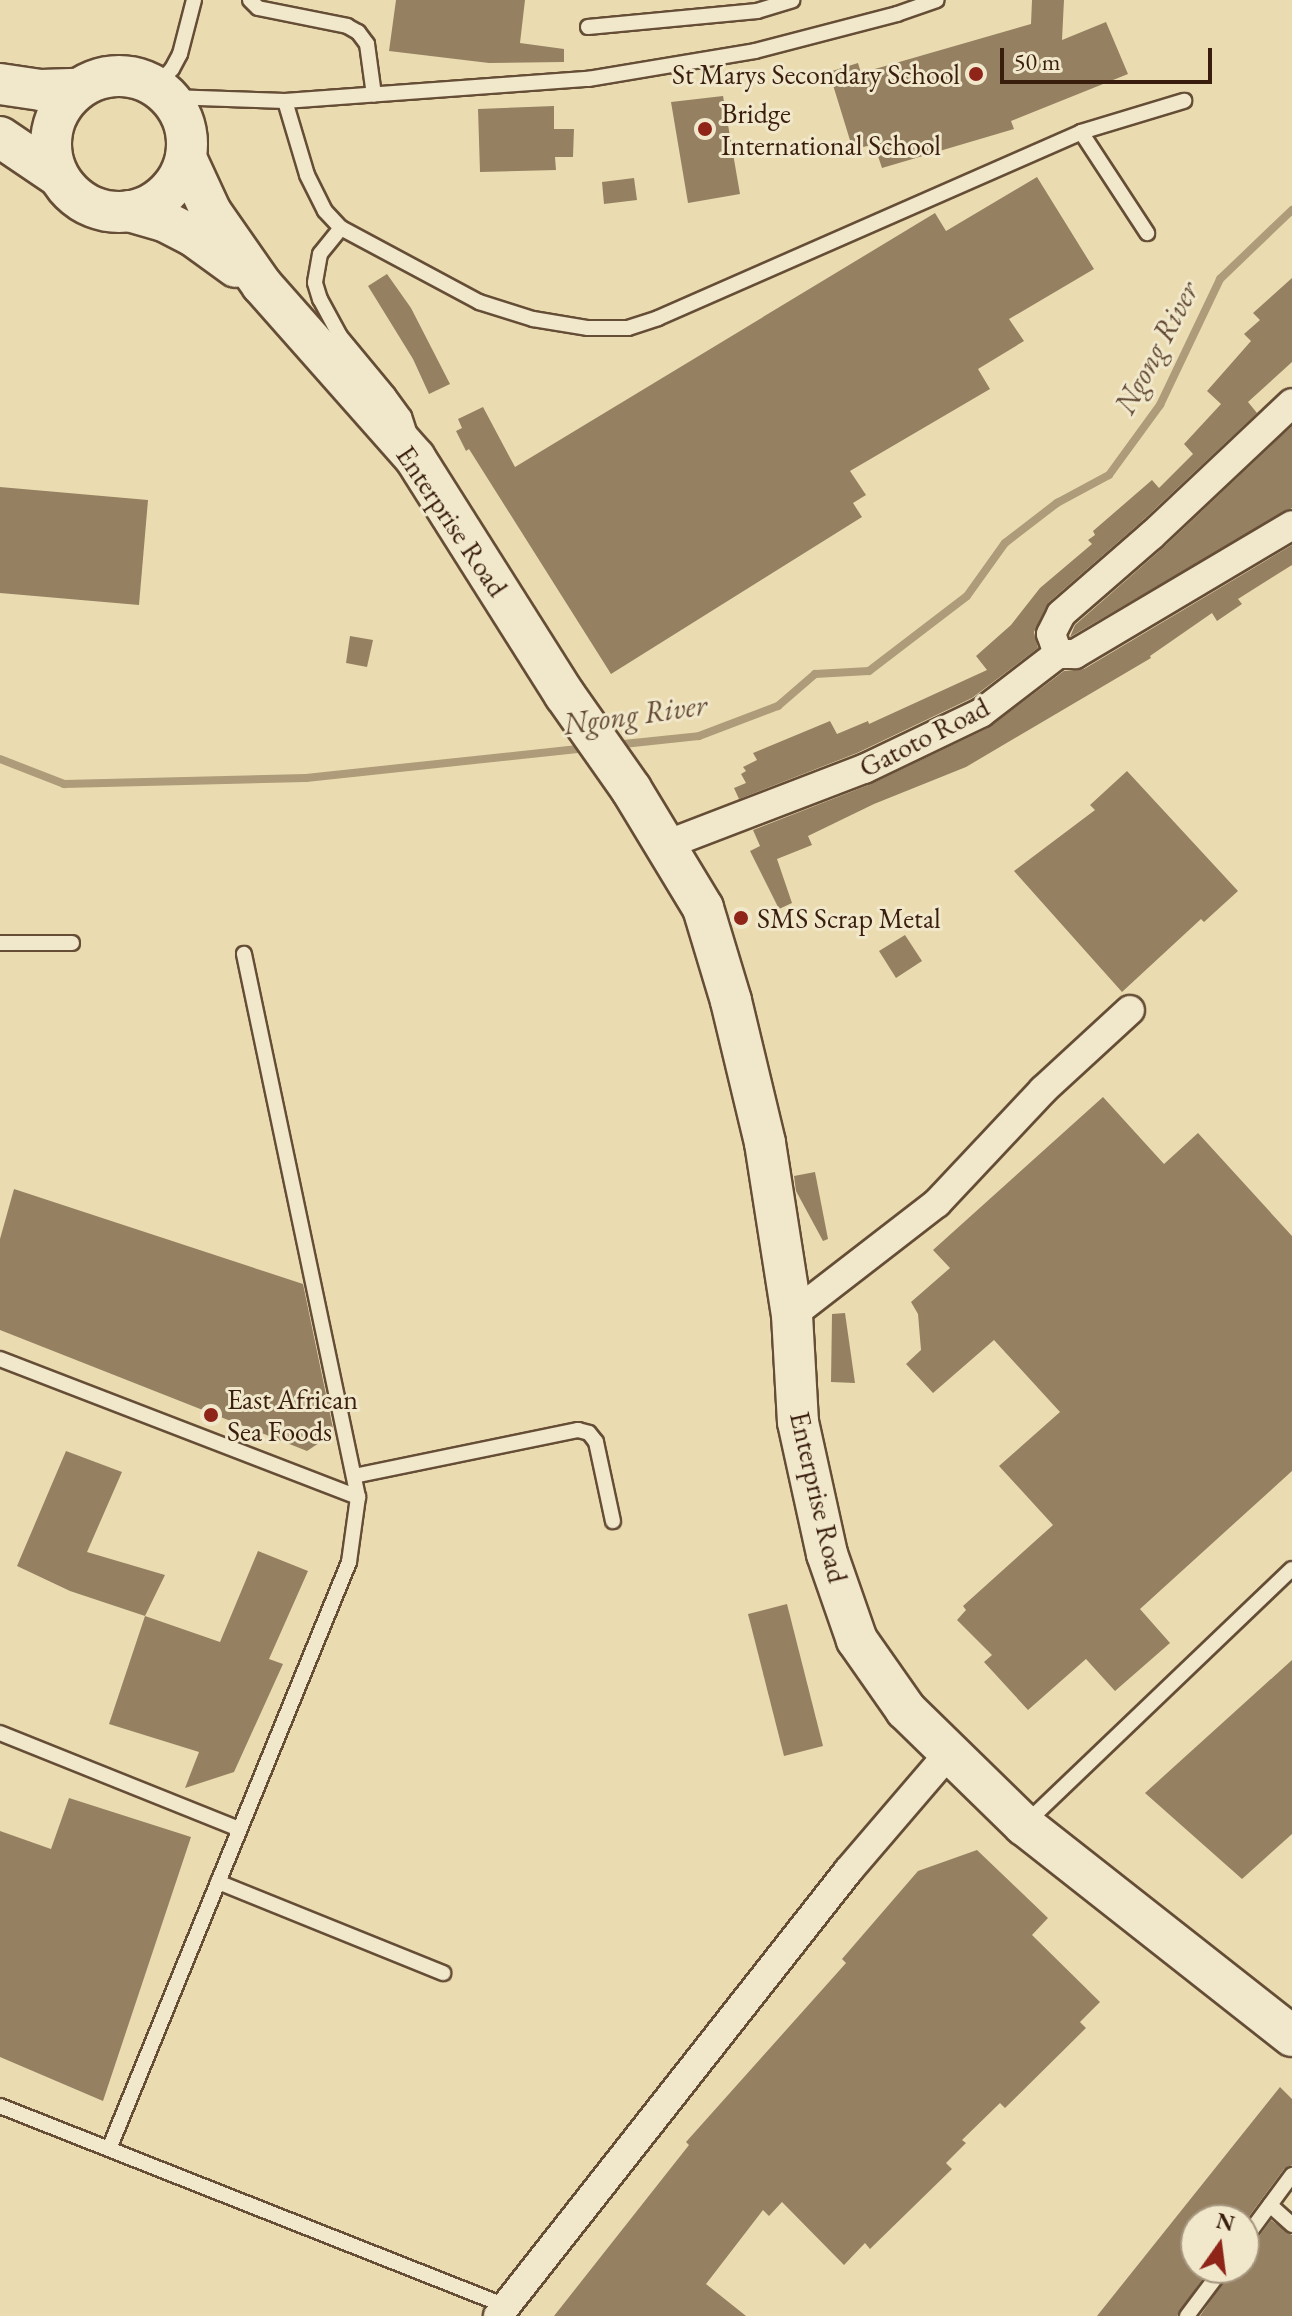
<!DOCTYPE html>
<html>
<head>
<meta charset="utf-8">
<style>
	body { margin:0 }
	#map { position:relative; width:1292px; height:2316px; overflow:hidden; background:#eadcb0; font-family:"EB Garamond",serif }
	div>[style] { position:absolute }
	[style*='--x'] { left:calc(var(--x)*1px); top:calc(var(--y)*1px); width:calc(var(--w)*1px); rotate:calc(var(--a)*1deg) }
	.stream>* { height:8px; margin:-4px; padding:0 4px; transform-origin:4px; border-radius:4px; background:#ae9b79 }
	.building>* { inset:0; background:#958062 }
	.roads { filter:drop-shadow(2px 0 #654d36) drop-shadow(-2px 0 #654d36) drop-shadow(0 2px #654d36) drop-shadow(0 -2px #654d36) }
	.service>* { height:14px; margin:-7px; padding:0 7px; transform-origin:7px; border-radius:7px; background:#f1e8cc }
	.minor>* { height:28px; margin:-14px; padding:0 14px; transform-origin:14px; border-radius:14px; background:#f1e8cc }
	.secondary>* { height:40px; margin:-20px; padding:0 20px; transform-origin:20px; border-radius:20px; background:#f1e8cc }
	.secondary>.ring { margin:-20px; padding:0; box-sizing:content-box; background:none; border:40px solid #f1e8cc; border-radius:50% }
	.dots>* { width:22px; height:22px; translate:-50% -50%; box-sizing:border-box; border:4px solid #f1e8cc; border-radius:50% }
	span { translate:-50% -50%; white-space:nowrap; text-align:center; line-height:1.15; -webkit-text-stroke:6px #f1e8cc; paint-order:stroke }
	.poi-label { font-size:28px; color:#391d0d }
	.right { translate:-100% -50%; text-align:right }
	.left { translate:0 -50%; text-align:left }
	.street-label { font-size:28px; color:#391d0d }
	.water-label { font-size:30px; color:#624933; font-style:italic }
	.north { position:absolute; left:1180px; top:2204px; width:80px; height:80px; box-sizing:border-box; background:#f1e8cc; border:2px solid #a79780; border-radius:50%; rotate:14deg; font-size:22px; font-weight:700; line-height:32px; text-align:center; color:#391d0d }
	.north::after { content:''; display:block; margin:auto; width:28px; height:36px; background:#8f2418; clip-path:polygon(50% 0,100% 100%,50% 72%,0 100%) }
	.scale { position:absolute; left:1000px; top:48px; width:212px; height:36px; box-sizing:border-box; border:4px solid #391d0d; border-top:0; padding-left:10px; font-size:24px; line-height:28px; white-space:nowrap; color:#391d0d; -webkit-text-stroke:6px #f1e8cc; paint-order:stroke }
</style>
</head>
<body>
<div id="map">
	<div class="stream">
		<i style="--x:614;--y:745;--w:85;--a:-6"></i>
		<i style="--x:699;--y:736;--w:85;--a:-20.8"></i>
		<i style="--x:778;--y:706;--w:49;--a:-40.9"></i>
		<i style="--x:815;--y:674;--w:54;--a:-3.2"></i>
		<i style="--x:869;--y:671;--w:123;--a:-37.4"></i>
		<i style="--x:967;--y:596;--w:65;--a:-54.4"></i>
		<i style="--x:1005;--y:543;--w:66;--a:-37.6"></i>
		<i style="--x:1057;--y:503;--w:59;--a:-28.3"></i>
		<i style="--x:1109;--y:475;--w:87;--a:-53.9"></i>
		<i style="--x:1160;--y:405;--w:140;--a:-64.5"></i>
		<i style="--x:1220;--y:279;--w:100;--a:-43.8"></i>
		<i style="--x:0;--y:759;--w:69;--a:21.3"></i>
		<i style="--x:64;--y:784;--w:242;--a:-1.4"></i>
		<i style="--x:306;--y:778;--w:285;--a:-6.1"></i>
	</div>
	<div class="building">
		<i style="clip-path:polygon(396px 0,525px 0,520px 43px,564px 49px,564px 62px,489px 63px,389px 51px)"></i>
		<i style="clip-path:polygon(1032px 0,1064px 0,1062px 40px,1106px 22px,1128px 74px,1011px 121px,1014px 129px,882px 168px,874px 144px,853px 150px,829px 72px,858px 63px,861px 73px,1031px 24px)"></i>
		<i style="clip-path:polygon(723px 96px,740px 194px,688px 203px,671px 102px)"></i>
		<i style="clip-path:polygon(554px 106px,554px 129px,574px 129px,573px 157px,555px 157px,556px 170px,480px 172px,478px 109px)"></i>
		<i style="clip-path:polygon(1037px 177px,1094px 269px,1009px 319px,1024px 341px,978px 369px,990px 389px,850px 471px,866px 495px,853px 503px,862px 517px,611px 674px,469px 449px,466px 451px,456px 431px,462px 428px,458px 419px,483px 407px,515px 467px,935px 213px,946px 231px)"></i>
		<i style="clip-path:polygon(634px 178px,637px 200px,604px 204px,602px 182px)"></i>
		<i style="clip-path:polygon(387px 274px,411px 308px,450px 384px,429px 394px,413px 359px,368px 286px)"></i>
		<i style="clip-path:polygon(1292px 278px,1292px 362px,1248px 402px,1257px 413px,1141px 522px,1049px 602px,1034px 632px,1038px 648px,972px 698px,857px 753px,739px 799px,734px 788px,746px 783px,741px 774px,746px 771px,743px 767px,757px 760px,753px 753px,830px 721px,837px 734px,868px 721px,869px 724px,987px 670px,976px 656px,1011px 625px,1040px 588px,1092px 544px,1088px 540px,1095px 535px,1093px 531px,1152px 480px,1159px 488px,1193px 454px,1184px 444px,1221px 404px,1207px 391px,1251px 341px,1244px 334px,1260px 320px,1253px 313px)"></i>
		<i style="clip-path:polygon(1292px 426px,1292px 508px,1070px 637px,1075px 625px,1164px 547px)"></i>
		<i style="clip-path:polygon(0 487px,148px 500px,139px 605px,0 593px)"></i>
		<i style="clip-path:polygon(1292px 545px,1292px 565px,1238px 599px,1242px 604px,1217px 621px,1212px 613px,1150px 656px,1151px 658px,966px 767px,874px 804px,808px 836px,812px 845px,777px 859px,792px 903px,779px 909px,750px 851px,760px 846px,753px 830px,871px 784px,988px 728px,1064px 671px,1084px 669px)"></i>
		<i style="clip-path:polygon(350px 636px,373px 640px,367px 667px,346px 663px)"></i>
		<i style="clip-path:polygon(1127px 771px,1238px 891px,1204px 922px,1201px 919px,1122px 992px,1014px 871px,1095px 810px,1090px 805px)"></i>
		<i style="clip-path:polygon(905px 935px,922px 961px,896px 978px,879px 951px)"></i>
		<i style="clip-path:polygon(1103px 1097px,1164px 1164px,1198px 1133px,1292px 1236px,1292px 1471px,1140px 1609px,1170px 1643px,1115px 1691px,1086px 1659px,1028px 1710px,984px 1662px,992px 1655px,957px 1620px,966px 1610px,963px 1606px,1053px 1525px,999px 1466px,1060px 1412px,994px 1340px,933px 1393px,906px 1364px,921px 1350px,918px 1314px,911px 1302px,950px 1268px,933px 1250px)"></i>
		<i style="clip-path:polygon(815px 1172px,828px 1239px,823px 1241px,796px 1191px,794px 1176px)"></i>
		<i style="clip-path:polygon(14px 1189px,303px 1284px,334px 1433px,307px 1451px,0 1330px,0 1239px)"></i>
		<i style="clip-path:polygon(845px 1313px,855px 1383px,831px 1382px,832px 1314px)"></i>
		<i style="clip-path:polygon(66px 1451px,122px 1472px,87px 1552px,165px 1575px,145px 1616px,70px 1591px,17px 1566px)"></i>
		<i style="clip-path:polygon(258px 1551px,308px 1571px,269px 1659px,283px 1664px,234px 1772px,185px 1788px,199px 1752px,109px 1724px,145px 1616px,220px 1642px)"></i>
		<i style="clip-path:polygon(787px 1604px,823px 1746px,784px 1756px,748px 1614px)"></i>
		<i style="clip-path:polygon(1292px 1660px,1292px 1834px,1242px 1879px,1145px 1793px)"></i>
		<i style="clip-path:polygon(69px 1798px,191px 1837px,103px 2101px,0 2057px,0 1831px,51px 1849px)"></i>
		<i style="clip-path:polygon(977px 1850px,1048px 1918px,1032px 1935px,1100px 2002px,1080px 2022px,1086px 2028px,1005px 2108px,1000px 2103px,962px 2140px,966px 2143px,946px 2163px,952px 2169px,870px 2249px,865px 2243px,844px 2265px,782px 2202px,769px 2216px,763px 2210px,706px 2284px,746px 2316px,554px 2316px,689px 2145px,686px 2142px,846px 1963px,842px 1959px,918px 1871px)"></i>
		<i style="clip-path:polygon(1280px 2087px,1292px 2099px,1292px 2165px,1284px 2169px,1244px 2223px,1244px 2220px,1196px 2220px,1196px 2268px,1210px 2268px,1177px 2316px,1097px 2316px)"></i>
		<i style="clip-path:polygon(1271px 2220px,1292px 2235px,1292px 2316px,1200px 2316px,1233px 2268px,1244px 2268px,1244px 2250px,1252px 2246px)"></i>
	</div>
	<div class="roads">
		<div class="service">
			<i style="--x:250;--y:0;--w:11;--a:45"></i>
			<i style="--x:258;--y:8;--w:91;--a:11.4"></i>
			<i style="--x:347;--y:26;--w:13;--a:29"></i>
			<i style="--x:358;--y:32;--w:15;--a:53"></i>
			<i style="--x:367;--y:44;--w:51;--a:82.2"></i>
			<i style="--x:588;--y:27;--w:170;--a:-5.4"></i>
			<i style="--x:757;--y:11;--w:37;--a:-17"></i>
			<i style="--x:156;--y:86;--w:23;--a:-47"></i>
			<i style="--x:172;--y:69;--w:17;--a:-62"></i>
			<i style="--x:180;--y:54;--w:56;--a:-75.5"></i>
			<i style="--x:170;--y:97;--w:115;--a:2"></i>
			<i style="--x:285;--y:101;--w:304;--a:-4.2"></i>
			<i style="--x:588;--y:79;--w:169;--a:-9.5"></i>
			<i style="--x:755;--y:51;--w:147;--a:-14.6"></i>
			<i style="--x:897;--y:14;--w:42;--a:-19.3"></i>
			<i style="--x:285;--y:101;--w:77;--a:73.4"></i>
			<i style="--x:307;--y:175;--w:40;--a:63.4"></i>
			<i style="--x:325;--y:211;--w:23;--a:47"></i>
			<i style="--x:341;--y:228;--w:157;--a:28.2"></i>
			<i style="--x:479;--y:302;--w:57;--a:17.5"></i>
			<i style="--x:533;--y:319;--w:56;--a:9.3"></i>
			<i style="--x:588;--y:328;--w:40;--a:0"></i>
			<i style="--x:628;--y:328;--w:32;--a:-18"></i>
			<i style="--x:658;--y:318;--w:462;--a:-23.7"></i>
			<i style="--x:1081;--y:132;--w:108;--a:-16.8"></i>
			<i style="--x:1081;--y:132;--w:121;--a:56.8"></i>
			<i style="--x:341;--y:228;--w:33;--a:129"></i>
			<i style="--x:320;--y:254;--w:29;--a:100"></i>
			<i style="--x:315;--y:283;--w:17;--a:73"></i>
			<i style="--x:320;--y:299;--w:42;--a:61.6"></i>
			<i style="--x:340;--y:336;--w:75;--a:50.4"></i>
			<i style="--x:388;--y:394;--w:27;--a:54"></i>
			<i style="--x:404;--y:416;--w:16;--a:72"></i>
			<i style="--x:0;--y:943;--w:72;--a:0"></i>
			<i style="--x:0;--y:1359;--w:384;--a:21.1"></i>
			<i style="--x:354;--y:1476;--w:229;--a:-11.6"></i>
			<i style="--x:578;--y:1430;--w:11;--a:15"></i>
			<i style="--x:589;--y:1433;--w:11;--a:52"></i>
			<i style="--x:596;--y:1442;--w:81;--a:77.9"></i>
			<i style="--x:0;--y:1733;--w:258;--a:21.9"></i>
			<i style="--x:1027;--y:1822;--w:366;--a:-43.7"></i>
			<i style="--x:218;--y:1882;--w:243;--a:22"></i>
			<i style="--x:0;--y:2106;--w:544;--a:21.57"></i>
			<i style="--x:109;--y:2149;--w:634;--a:-67.76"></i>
			<i style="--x:349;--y:1562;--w:66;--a:-82.1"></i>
			<i style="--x:358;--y:1497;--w:555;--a:-101.86"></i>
			<i style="--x:1270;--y:2205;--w:30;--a:42"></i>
			<i style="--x:1244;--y:2240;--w:81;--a:-53.6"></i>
			<i style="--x:1187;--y:2316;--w:60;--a:-53.1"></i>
		</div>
		<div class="minor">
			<i style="--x:1058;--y:654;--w:21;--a:-109"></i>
			<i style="--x:1051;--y:634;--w:22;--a:-63"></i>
			<i style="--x:1061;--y:614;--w:121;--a:-41"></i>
			<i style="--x:1152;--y:535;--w:192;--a:-43.3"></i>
			<i style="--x:663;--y:846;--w:215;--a:-21"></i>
			<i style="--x:864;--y:769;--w:130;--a:-25.6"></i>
			<i style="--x:981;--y:713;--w:97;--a:-37.5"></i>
			<i style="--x:1058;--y:654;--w:17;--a:0"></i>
			<i style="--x:1075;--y:654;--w:252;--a:-30.7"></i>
			<i style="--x:792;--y:1315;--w:183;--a:-37.7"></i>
			<i style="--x:937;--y:1203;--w:155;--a:-46.8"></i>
			<i style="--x:1043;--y:1090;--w:118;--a:-42.6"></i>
			<i style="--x:498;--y:2316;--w:566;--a:-51.81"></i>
			<i style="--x:848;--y:1871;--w:157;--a:-49.4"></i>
		</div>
		<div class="secondary">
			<i class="ring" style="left:51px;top:76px;width:96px;height:96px"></i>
			<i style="--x:0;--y:84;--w:41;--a:8.3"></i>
			<i style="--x:41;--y:90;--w:37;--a:-2"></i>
			<i style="--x:0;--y:137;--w:71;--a:34.1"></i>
			<i style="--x:186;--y:158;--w:60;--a:65.2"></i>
			<i style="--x:211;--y:212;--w:89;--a:55.1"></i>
			<i style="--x:262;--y:285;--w:231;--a:48.5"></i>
			<i style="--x:415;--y:458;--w:280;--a:57.7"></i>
			<i style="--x:565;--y:695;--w:115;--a:54.9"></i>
			<i style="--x:631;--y:789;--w:139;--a:58.8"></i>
			<i style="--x:703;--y:908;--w:97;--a:73.2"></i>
			<i style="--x:731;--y:1001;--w:146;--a:76.5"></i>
			<i style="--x:765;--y:1143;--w:174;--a:81.1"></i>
			<i style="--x:792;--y:1315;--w:107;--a:86.8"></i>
			<i style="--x:798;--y:1422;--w:135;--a:77.6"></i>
			<i style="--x:827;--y:1554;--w:91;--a:70.8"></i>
			<i style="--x:857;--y:1640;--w:85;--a:55"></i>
			<i style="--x:906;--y:1710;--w:165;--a:44.3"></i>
			<i style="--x:1024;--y:1825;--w:341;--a:38.2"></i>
			<i style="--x:129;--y:211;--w:36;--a:16"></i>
			<i style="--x:164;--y:221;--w:31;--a:27"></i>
			<i style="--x:192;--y:235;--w:54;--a:36"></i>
		</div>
	</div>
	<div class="dots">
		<i style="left:976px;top:74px;background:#8f2418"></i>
		<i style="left:705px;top:129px;background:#8f2418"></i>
		<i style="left:741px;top:918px;background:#8f2418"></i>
		<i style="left:211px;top:1415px;background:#8f2418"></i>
	</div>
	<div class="poi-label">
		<span class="right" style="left:960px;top:74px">St Marys Secondary School</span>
		<span class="left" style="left:721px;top:129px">Bridge<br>International School</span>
		<span class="left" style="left:757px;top:918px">SMS Scrap Metal</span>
		<span class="left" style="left:227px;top:1415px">East African<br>Sea Foods</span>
	</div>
	<div class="street-label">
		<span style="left:452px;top:521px;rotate:56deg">Enterprise Road</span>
		<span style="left:924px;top:737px;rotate:-27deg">Gatoto Road</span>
		<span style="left:819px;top:1497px;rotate:77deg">Enterprise Road</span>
	</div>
	<div class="water-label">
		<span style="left:1157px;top:348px;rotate:-62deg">Ngong River</span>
		<span style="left:635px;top:715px;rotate:-8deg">Ngong River</span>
	</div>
	<div class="north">N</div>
	<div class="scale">50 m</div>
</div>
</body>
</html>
